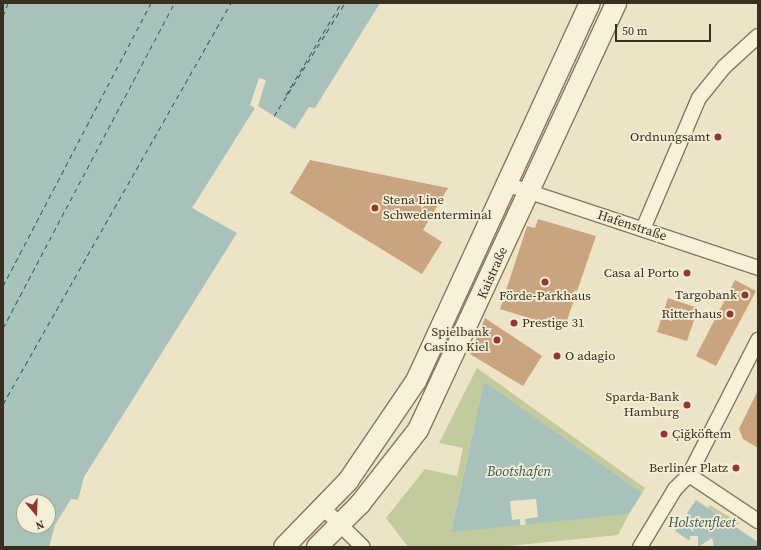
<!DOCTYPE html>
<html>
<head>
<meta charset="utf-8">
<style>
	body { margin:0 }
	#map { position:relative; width:761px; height:550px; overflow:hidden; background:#ede4c7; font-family:"Source Serif 4",serif }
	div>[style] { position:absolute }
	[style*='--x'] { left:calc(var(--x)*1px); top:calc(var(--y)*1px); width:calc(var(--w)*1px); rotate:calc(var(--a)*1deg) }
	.green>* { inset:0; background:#c1cb9b }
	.water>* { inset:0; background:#a8c1bb }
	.pier>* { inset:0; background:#ede4c7 }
	.ferry>* { height:1px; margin-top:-0.5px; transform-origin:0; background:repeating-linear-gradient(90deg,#305758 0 5px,transparent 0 9px) }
	.building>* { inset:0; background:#c9a47f }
	.roads { filter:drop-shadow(1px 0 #88775d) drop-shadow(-1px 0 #88775d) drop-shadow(0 1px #88775d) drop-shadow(0 -1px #88775d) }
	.minor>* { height:14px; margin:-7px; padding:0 7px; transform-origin:7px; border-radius:7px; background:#f8f1da }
	.secondary>* { height:20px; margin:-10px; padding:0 10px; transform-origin:10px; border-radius:10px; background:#f8f1da }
	.dots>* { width:11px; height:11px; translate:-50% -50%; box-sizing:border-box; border:2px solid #f4eed7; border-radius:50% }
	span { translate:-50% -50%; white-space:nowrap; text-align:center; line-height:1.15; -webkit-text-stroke:3.5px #f4eed7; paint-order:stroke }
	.poi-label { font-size:13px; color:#392e20 }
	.right { translate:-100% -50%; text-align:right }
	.left { translate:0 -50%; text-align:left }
	.street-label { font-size:13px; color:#392e20 }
	.water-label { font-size:14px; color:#305758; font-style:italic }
	.frame { position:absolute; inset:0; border:4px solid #392e20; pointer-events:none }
	.north { position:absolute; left:16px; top:494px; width:40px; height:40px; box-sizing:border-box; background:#f4eed7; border:1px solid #a9a18e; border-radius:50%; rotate:161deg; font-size:11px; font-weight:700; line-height:16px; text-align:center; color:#392e20 }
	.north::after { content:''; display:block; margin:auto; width:14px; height:18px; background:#943730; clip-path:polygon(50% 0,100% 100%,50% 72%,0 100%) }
	.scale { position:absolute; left:615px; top:24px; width:96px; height:18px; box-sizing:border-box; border:2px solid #392e20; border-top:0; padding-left:5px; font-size:12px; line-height:14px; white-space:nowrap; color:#392e20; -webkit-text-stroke:3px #f4eed7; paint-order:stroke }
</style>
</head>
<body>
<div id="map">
	<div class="green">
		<i style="clip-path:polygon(477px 368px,645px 488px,642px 493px,484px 381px,451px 531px,629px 514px,618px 535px,498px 547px,408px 547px,386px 518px,425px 469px,457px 476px,463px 448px,439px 443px)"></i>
		<i style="clip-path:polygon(710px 505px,739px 523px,736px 527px,708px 508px)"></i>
	</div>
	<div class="water">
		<i style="clip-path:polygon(evenodd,3px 3px,380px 3px,315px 108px,309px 107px,295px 129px,258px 106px,266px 80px,259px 78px,250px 105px,255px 108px,192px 208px,237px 233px,84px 477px,78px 500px,71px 499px,55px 525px,49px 547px,3px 547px,3px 3px,24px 502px,48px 502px,48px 526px,24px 526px,24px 502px)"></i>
		<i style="clip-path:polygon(484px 381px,642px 493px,629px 514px,451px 532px)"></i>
		<i style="clip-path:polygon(696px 500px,758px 542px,758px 547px,714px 547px,712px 538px,698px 547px,698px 536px,690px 536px,690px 541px,675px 531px)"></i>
	</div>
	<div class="pier">
		<i style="clip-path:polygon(536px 499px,538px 517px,525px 519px,526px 525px,520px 525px,520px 519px,512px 520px,510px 501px)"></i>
	</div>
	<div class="ferry">
		<i style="--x:3;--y:16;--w:14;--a:-69"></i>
		<i style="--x:286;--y:95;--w:107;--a:-59.1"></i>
		<i style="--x:274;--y:116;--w:133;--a:-57.9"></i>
		<i style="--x:3;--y:286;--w:319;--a:-62.4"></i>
		<i style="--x:3;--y:328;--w:367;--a:-62.2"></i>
		<i style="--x:3;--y:404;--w:461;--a:-60.4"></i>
	</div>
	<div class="building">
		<i style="clip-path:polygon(310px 160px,448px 188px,423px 230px,442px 242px,422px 274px,290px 193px)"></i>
		<i style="clip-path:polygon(538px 219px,596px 236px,564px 329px,500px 309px,527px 226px,535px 228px)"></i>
		<i style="clip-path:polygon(735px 280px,756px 291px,716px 366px,696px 356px)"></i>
		<i style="clip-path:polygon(668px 298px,698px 308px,687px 341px,657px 332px)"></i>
		<i style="clip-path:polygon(485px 318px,542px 356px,523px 386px,470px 354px)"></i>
		<i style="clip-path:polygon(758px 390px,758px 448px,743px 439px,739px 429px)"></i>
	</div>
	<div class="roads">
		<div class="minor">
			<i style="--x:506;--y:184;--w:266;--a:18.4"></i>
			<i style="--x:643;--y:229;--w:142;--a:-66.9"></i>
			<i style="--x:699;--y:98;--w:40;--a:-51"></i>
			<i style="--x:724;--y:67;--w:46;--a:-42.4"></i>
			<i style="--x:689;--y:475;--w:83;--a:33.7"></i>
			<i style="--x:324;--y:509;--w:54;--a:44.3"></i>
			<i style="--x:640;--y:547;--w:68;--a:-58.9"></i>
			<i style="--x:675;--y:489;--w:20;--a:-45"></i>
			<i style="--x:689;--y:475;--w:152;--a:-62.9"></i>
		</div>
		<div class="secondary">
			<i style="--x:284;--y:547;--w:92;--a:-45.9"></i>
			<i style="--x:348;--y:481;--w:121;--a:-55.8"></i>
			<i style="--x:416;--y:381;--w:416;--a:-65.3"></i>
			<i style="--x:317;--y:547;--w:61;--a:-45"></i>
			<i style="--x:360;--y:504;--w:94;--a:-51.9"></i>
			<i style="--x:418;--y:430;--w:471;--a:-65.1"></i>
		</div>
	</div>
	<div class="dots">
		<i style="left:718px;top:137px;background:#943730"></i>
		<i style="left:375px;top:208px;background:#943730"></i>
		<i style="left:687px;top:273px;background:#943730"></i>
		<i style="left:545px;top:282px;background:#943730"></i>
		<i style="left:745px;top:295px;background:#943730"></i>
		<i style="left:730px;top:314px;background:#943730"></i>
		<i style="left:514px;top:323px;background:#943730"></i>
		<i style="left:497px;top:340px;background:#943730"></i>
		<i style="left:557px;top:356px;background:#943730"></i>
		<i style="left:687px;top:405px;background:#943730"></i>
		<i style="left:664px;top:434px;background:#943730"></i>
		<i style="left:736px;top:468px;background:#943730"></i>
	</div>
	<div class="poi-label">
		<span class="right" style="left:710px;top:137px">Ordnungsamt</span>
		<span class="left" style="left:383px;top:208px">Stena Line<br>Schwedenterminal</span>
		<span class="right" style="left:679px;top:273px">Casa al Porto</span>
		<span class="right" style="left:737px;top:295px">Targobank</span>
		<span style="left:545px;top:296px">Förde-Parkhaus</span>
		<span class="right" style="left:722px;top:314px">Ritterhaus</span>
		<span class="left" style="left:522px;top:323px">Prestige 31</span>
		<span class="right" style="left:489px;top:340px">Spielbank<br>Casino Kiel</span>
		<span class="left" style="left:565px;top:356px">O adagio</span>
		<span class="right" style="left:679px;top:405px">Sparda-Bank<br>Hamburg</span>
		<span class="left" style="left:672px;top:434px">Çiğköftem</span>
		<span class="right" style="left:728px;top:468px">Berliner Platz</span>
	</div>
	<div class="street-label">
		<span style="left:632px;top:226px;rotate:18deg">Hafenstraße</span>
		<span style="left:493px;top:273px;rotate:-66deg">Kaistraße</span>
	</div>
	<div class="water-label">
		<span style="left:519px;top:471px">Bootshafen</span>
		<span style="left:702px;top:522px">Holstenfleet</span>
	</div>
	<div class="frame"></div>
	<div class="north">N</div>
	<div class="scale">50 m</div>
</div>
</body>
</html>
